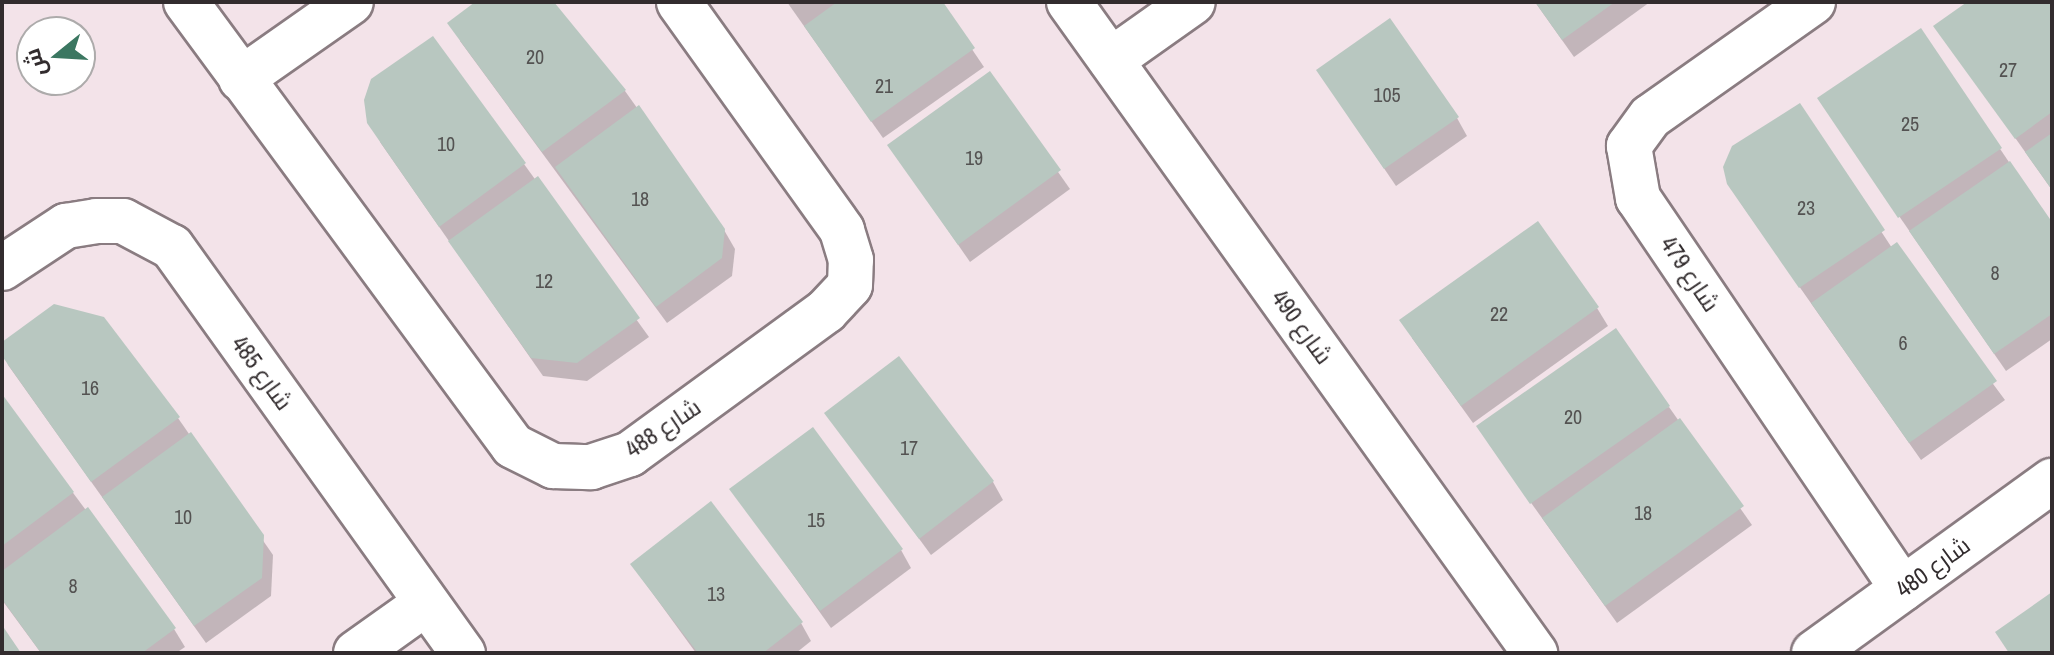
<!DOCTYPE html>
<html>
<head>
<meta charset="utf-8">
<style>
	body { margin:0 }
	#map { position:relative; width:2054px; height:655px; overflow:hidden; background:#f3e3e9; font-family:"Archivo Narrow",Cairo,sans-serif }
	div>[style] { position:absolute }
	[style*='--x'] { left:calc(var(--x)*1px); top:calc(var(--y)*1px); width:calc(var(--w)*1px); rotate:calc(var(--a)*1deg) }
	.shadow>* { inset:0; background:#0003 }
	.building>* { inset:0; background:#b8c7c0 }
	.roads { filter:drop-shadow(2px 0 #8a7c81) drop-shadow(-2px 0 #8a7c81) drop-shadow(0 2px #8a7c81) drop-shadow(0 -2px #8a7c81) }
	.minor>* { height:44px; margin:-22px; padding:0 22px; transform-origin:22px; border-radius:22px; background:#fff }
	span { translate:-50% -50%; white-space:nowrap; text-align:center; line-height:1.15; -webkit-text-stroke:6px #fff; paint-order:stroke }
	.number-label { font-size:20px; color:#545352 }
	.number-label span { -webkit-text-stroke-width:0 }
	.street-label { font-size:24px; color:#322c2e }
	.frame { position:absolute; inset:0; border:4px solid #322c2e; pointer-events:none }
	.north { position:absolute; left:16px; top:16px; width:80px; height:80px; box-sizing:border-box; background:#fff; border:2px solid #adabab; border-radius:50%; rotate:252deg; font-size:22px; font-weight:700; line-height:32px; text-align:center; color:#322c2e }
	.north::after { content:''; display:block; margin:auto; width:28px; height:36px; background:#3b7761; clip-path:polygon(50% 0,100% 100%,50% 72%,0 100%) }
</style>
</head>
<body>
<div id="map">
	<div class="shadow">
		<i style="clip-path:polygon(478px 2px,552px 2px,625px 91px,724px 230px,735px 249px,732px 276px,667px 323px,460px 41px)"></i>
		<i style="clip-path:polygon(787px 2px,940px 2px,984px 67px,883px 138px)"></i>
		<i style="clip-path:polygon(1535px 2px,1650px 2px,1574px 57px)"></i>
		<i style="clip-path:polygon(1970px 2px,2052px 2px,2052px 190px,1936px 26px)"></i>
		<i style="clip-path:polygon(1920px 30px,2052px 226px,2052px 339px,2006px 371px,1830px 116px)"></i>
		<i style="clip-path:polygon(1318px 71px,1457px 118px,1467px 136px,1396px 186px)"></i>
		<i style="clip-path:polygon(989px 74px,1070px 189px,970px 262px,889px 145px)"></i>
		<i style="clip-path:polygon(1799px 106px,1892px 248px,2005px 400px,1921px 460px,1740px 202px)"></i>
		<i style="clip-path:polygon(380px 142px,524px 164px,649px 337px,587px 381px,543px 376px)"></i>
		<i style="clip-path:polygon(1597px 308px,1608px 326px,1473px 423px,1412px 338px)"></i>
		<i style="clip-path:polygon(2px 344px,178px 418px,273px 555px,271px 596px,206px 643px,8px 365px)"></i>
		<i style="clip-path:polygon(2px 397px,174px 629px,185px 647px,176px 653px,41px 653px,2px 600px)"></i>
		<i style="clip-path:polygon(1669px 407px,1752px 525px,1617px 623px,1489px 444px)"></i>
		<i style="clip-path:polygon(827px 413px,993px 482px,1003px 500px,931px 555px)"></i>
		<i style="clip-path:polygon(732px 489px,901px 550px,911px 568px,831px 628px)"></i>
		<i style="clip-path:polygon(632px 565px,801px 623px,811px 641px,796px 653px,696px 653px)"></i>
	</div>
	<div class="building">
		<i style="clip-path:polygon(475px 2px,554px 2px,626px 90px,542px 152px,447px 23px)"></i>
		<i style="clip-path:polygon(837px 2px,943px 2px,975px 48px,871px 122px,804px 26px)"></i>
		<i style="clip-path:polygon(1535px 2px,1615px 2px,1562px 40px)"></i>
		<i style="clip-path:polygon(1967px 2px,2052px 2px,2052px 112px,2015px 139px,1933px 26px)"></i>
		<i style="clip-path:polygon(1390px 18px,1459px 117px,1384px 169px,1316px 70px)"></i>
		<i style="clip-path:polygon(1921px 28px,2002px 148px,1898px 218px,1817px 98px)"></i>
		<i style="clip-path:polygon(433px 36px,526px 163px,439px 227px,367px 123px,364px 100px,371px 79px)"></i>
		<i style="clip-path:polygon(990px 71px,1061px 170px,958px 245px,887px 145px)"></i>
		<i style="clip-path:polygon(1800px 103px,1885px 230px,1799px 288px,1727px 184px,1723px 167px,1732px 146px)"></i>
		<i style="clip-path:polygon(639px 105px,725px 229px,722px 258px,656px 307px,555px 167px)"></i>
		<i style="clip-path:polygon(2052px 133px,2052px 190px,2025px 152px)"></i>
		<i style="clip-path:polygon(2010px 161px,2052px 222px,2052px 314px,1994px 354px,1909px 231px)"></i>
		<i style="clip-path:polygon(538px 176px,640px 318px,577px 363px,531px 358px,448px 241px)"></i>
		<i style="clip-path:polygon(1538px 221px,1599px 307px,1461px 406px,1399px 320px)"></i>
		<i style="clip-path:polygon(1897px 242px,1997px 381px,1909px 443px,1811px 303px)"></i>
		<i style="clip-path:polygon(54px 304px,104px 317px,180px 417px,91px 482px,2px 356px,2px 342px)"></i>
		<i style="clip-path:polygon(1616px 328px,1670px 406px,1530px 504px,1476px 426px)"></i>
		<i style="clip-path:polygon(899px 356px,994px 481px,919px 539px,824px 413px)"></i>
		<i style="clip-path:polygon(2px 394px,74px 492px,2px 546px)"></i>
		<i style="clip-path:polygon(1680px 418px,1744px 506px,1605px 606px,1542px 518px)"></i>
		<i style="clip-path:polygon(813px 427px,903px 549px,820px 611px,729px 489px)"></i>
		<i style="clip-path:polygon(191px 432px,264px 535px,262px 578px,194px 626px,102px 497px)"></i>
		<i style="clip-path:polygon(711px 501px,803px 622px,763px 653px,698px 653px,630px 564px)"></i>
		<i style="clip-path:polygon(88px 507px,176px 628px,142px 653px,41px 653px,2px 599px,2px 571px)"></i>
		<i style="clip-path:polygon(2052px 592px,2052px 653px,2009px 653px,1995px 632px)"></i>
		<i style="clip-path:polygon(2px 625px,21px 653px,2px 653px)"></i>
	</div>
	<div class="roads">
		<div class="minor">
			<i style="--x:186;--y:2;--w:551;--a:53.63"></i>
			<i style="--x:513;--y:446;--w:45;--a:26.6"></i>
			<i style="--x:553;--y:466;--w:38;--a:2"></i>
			<i style="--x:591;--y:467;--w:41;--a:-18.4"></i>
			<i style="--x:630;--y:454;--w:243;--a:-36.1"></i>
			<i style="--x:826;--y:311;--w:35;--a:-47"></i>
			<i style="--x:850;--y:285;--w:25;--a:-88"></i>
			<i style="--x:851;--y:260;--w:31;--a:-107"></i>
			<i style="--x:842;--y:230;--w:280;--a:-125.6"></i>
			<i style="--x:1069;--y:2;--w:801;--a:54.4"></i>
			<i style="--x:1813;--y:2;--w:199;--a:144.8"></i>
			<i style="--x:1650;--y:117;--w:36;--a:126"></i>
			<i style="--x:1629;--y:146;--w:53;--a:80.2"></i>
			<i style="--x:1638;--y:198;--w:472;--a:55.9"></i>
			<i style="--x:1111;--y:60;--w:100;--a:-35.3"></i>
			<i style="--x:241;--y:79;--w:134;--a:-35"></i>
			<i style="--x:2;--y:268;--w:77;--a:-33.3"></i>
			<i style="--x:66;--y:226;--w:30;--a:-9"></i>
			<i style="--x:96;--y:221;--w:27;--a:0"></i>
			<i style="--x:123;--y:221;--w:55;--a:28"></i>
			<i style="--x:172;--y:247;--w:500;--a:54.4"></i>
			<i style="--x:356;--y:653;--w:86;--a:-35.5"></i>
			<i style="--x:1814;--y:653;--w:294;--a:-35.9"></i>
		</div>
	</div>
	<div class="number-label">
		<span style="left:535px;top:56px">20</span>
		<span style="left:2008px;top:69px">27</span>
		<span style="left:884px;top:85px">21</span>
		<span style="left:1387px;top:94px">105</span>
		<span style="left:1910px;top:123px">25</span>
		<span style="left:446px;top:143px">10</span>
		<span style="left:974px;top:157px">19</span>
		<span style="left:640px;top:198px">18</span>
		<span style="left:1806px;top:207px">23</span>
		<span style="left:1995px;top:272px">8</span>
		<span style="left:544px;top:280px">12</span>
		<span style="left:1499px;top:313px">22</span>
		<span style="left:1903px;top:342px">6</span>
		<span style="left:90px;top:387px">16</span>
		<span style="left:1573px;top:416px">20</span>
		<span style="left:909px;top:447px">17</span>
		<span style="left:1643px;top:512px">18</span>
		<span style="left:183px;top:516px">10</span>
		<span style="left:816px;top:519px">15</span>
		<span style="left:73px;top:585px">8</span>
		<span style="left:716px;top:593px">13</span>
	</div>
	<div class="street-label">
		<span style="left:1690px;top:274px;rotate:56deg">شارع 479</span>
		<span style="left:1302px;top:327px;rotate:54deg">شارع 490</span>
		<span style="left:262px;top:373px;rotate:54deg">شارع 485</span>
		<span style="left:663px;top:428px;rotate:-34deg">شارع 488</span>
		<span style="left:1933px;top:567px;rotate:-36deg">شارع 480</span>
	</div>
	<div class="frame"></div>
	<div class="north">ش</div>
</div>
</body>
</html>
